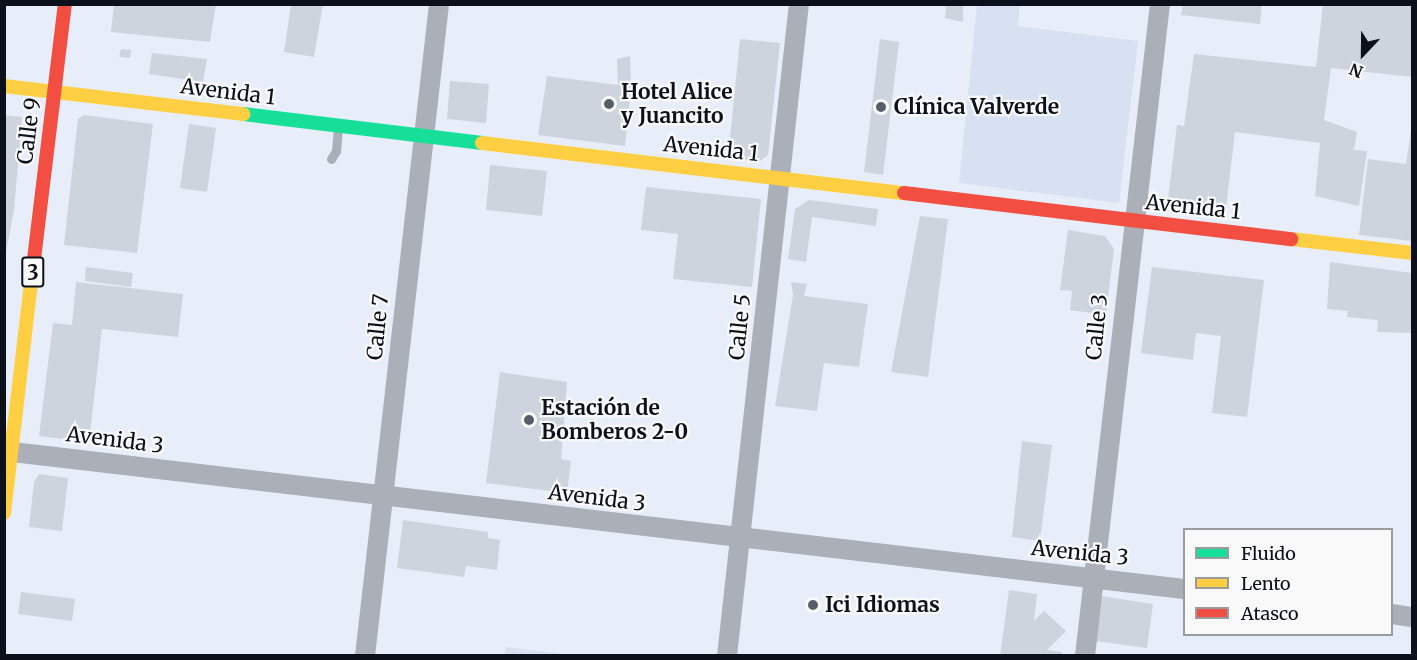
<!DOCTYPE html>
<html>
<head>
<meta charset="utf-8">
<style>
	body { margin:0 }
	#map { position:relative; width:1417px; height:660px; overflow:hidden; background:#e8eef9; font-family:Merriweather,serif }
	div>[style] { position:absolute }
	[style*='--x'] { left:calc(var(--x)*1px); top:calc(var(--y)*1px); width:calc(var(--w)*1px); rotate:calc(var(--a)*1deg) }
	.built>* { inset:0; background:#d7e1f2 }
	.building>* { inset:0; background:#ced4de }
	.lane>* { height:9px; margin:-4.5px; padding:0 4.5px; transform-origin:4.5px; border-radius:4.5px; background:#abafb7 }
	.street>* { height:20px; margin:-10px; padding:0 10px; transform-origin:10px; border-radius:10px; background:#abafb7 }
	.fast>* { height:14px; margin:-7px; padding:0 7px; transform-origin:7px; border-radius:7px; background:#16e098 }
	.slow>* { height:14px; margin:-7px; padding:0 7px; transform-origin:7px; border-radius:7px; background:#ffcf43 }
	.jam>* { height:14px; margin:-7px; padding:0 7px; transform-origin:7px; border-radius:7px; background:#f24e42 }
	.dots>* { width:16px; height:16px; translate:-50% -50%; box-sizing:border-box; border:3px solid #f9f9f9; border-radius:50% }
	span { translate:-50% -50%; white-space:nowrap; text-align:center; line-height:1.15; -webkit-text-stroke:4.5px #f9f9f9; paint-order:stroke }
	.shield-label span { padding:2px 4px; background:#f9f9f9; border:2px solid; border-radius:4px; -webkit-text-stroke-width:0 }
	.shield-label { font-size:20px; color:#0b101a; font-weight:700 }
	.street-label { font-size:21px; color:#0b101a }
	.poi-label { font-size:21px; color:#0b101a; font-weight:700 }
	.left { translate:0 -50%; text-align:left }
	.frame { position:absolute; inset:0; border:6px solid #0b101a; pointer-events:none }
	.legend { position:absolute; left:1183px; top:528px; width:210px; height:108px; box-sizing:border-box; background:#f9f9f9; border:2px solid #9a9ca0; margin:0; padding:8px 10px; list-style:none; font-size:18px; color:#0b101a }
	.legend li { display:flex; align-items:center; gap:12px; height:30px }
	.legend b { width:30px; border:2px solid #9a9ca0 }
	.north { position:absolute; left:1333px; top:24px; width:60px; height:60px; -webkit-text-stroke:4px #f9f9f9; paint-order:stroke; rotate:202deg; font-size:16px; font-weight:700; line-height:24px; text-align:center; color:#0b101a }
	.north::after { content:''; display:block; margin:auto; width:21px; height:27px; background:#0b101a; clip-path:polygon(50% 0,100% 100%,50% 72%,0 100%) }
</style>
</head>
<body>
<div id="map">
	<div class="built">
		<i style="clip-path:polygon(977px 5px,1020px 5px,1018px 26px,1138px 41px,1119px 203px,959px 183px)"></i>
		<i style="clip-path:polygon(506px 647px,571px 655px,505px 655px)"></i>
	</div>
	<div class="building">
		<i style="clip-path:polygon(114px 4px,216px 4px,210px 42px,111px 32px)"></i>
		<i style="clip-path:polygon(291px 4px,323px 4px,314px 57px,284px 52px)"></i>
		<i style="clip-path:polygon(941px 4px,963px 4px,963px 22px,945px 18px,946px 7px)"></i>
		<i style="clip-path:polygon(1183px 4px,1262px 4px,1260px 24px,1181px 15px)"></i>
		<i style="clip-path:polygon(1323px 4px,1412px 4px,1412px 77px,1331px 68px,1324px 120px,1357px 132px,1354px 150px,1367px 151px,1359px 206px,1315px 196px,1320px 143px,1235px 132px,1226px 207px,1168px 199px,1177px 125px,1184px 126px,1194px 54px,1316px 67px)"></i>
		<i style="clip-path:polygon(740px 39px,780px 43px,768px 155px,759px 162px,728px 158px)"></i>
		<i style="clip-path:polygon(880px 39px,899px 42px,883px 175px,864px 172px)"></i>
		<i style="clip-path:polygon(121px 49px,131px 50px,130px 58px,119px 57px)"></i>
		<i style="clip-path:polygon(152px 53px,207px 59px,203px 82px,149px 74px)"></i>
		<i style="clip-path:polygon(630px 56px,631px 88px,625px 146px,538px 135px,547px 76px,618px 85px,617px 59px)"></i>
		<i style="clip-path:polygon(450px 81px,489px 84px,486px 123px,447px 119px)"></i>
		<i style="clip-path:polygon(4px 115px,22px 117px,14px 210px,6px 252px)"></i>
		<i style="clip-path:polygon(84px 115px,153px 124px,137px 253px,64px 245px,78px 119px)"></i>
		<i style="clip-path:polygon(189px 124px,216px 128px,207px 192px,180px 188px)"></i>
		<i style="clip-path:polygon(1412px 124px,1412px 241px,1359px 235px,1368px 159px,1406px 164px)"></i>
		<i style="clip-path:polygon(490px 165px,547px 171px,542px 216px,486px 210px)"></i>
		<i style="clip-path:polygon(646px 187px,761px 199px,752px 287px,673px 279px,678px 234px,641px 230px)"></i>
		<i style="clip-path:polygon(809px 200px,878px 209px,876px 226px,812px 217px,806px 262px,788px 259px,795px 209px)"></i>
		<i style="clip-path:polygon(920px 216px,948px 219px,928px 377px,891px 372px)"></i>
		<i style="clip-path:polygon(1068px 230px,1105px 236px,1114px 249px,1106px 315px,1070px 310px,1072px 291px,1060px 290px)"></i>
		<i style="clip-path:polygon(1330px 262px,1412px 273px,1412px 333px,1377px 332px,1378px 320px,1347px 317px,1348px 311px,1327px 309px)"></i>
		<i style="clip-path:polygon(86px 267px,133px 273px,131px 287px,85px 281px)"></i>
		<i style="clip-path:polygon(1152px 267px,1264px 280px,1247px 417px,1212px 413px,1221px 336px,1196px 333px,1193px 360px,1141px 353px)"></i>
		<i style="clip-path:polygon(76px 282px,183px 294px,178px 337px,102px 329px,89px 442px,39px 436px,53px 323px,72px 325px)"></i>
		<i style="clip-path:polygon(791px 282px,807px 284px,804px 296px,868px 304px,859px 367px,824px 363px,817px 411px,775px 406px,793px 295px)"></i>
		<i style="clip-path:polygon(500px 372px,567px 382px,561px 459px,571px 461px,567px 493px,486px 483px)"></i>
		<i style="clip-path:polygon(1022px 441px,1052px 445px,1040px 541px,1012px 537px)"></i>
		<i style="clip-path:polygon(39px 474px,68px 478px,62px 531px,29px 527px,34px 482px)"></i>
		<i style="clip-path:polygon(403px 520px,488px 532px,488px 538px,500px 540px,497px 570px,466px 566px,464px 577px,397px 568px)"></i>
		<i style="clip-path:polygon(1009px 590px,1037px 594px,1034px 621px,1044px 611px,1066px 631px,1047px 650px,1062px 652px,1062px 656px,1000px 656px)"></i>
		<i style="clip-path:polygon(21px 592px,75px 599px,72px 621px,18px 614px)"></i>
		<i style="clip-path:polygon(1101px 596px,1153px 604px,1147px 648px,1095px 641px)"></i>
	</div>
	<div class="lane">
		<i style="--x:331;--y:159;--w:9;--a:-58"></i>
		<i style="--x:336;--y:151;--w:22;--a:-85"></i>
	</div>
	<div class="street">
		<i style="--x:4;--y:451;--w:1188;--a:6.67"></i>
		<i style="--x:1392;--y:614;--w:20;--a:9"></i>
		<i style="--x:365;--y:656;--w:656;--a:-83.52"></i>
		<i style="--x:727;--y:656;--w:656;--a:-83.7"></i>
		<i style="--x:1085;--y:656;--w:656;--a:-83.44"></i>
	</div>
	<div class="fast">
		<i style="--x:243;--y:114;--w:241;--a:6.9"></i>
	</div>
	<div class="slow">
		<i style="--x:4;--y:86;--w:241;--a:6.7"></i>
		<i style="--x:482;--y:143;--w:425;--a:6.8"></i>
		<i style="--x:1291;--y:239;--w:122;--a:6.6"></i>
		<i style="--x:4;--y:513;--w:256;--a:-83.3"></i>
	</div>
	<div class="jam">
		<i style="--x:904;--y:193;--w:390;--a:6.8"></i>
		<i style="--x:34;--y:259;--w:257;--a:-83.1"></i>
	</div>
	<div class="dots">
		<i style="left:609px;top:104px;background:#585e68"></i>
		<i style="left:881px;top:107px;background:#585e68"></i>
		<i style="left:529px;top:420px;background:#585e68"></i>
		<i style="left:813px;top:605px;background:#585e68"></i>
	</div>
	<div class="shield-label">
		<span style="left:33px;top:272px">3</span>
	</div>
	<div class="street-label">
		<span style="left:228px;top:92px;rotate:7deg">Avenida 1</span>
		<span style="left:29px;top:131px;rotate:-83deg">Calle 9</span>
		<span style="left:711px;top:149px;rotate:6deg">Avenida 1</span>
		<span style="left:1193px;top:207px;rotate:6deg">Avenida 1</span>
		<span style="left:378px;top:327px;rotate:-84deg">Calle 7</span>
		<span style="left:740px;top:327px;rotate:-84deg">Calle 5</span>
		<span style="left:1097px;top:327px;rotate:-84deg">Calle 3</span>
		<span style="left:115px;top:440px;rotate:7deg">Avenida 3</span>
		<span style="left:597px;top:498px;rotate:7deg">Avenida 3</span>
		<span style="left:1080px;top:553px;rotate:6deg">Avenida 3</span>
	</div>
	<div class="poi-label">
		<span class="left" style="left:621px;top:104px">Hotel Alice<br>y Juancito</span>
		<span class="left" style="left:894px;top:107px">Clínica Valverde</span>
		<span class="left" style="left:541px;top:420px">Estación de<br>Bomberos 2-0</span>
		<span class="left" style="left:825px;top:605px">Ici Idiomas</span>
	</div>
	<div class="frame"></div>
	<ul class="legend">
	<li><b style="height:8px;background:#16e098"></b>Fluido</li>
	<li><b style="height:8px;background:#ffcf43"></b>Lento</li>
	<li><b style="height:8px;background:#f24e42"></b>Atasco</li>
	</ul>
	<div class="north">N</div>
</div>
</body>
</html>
